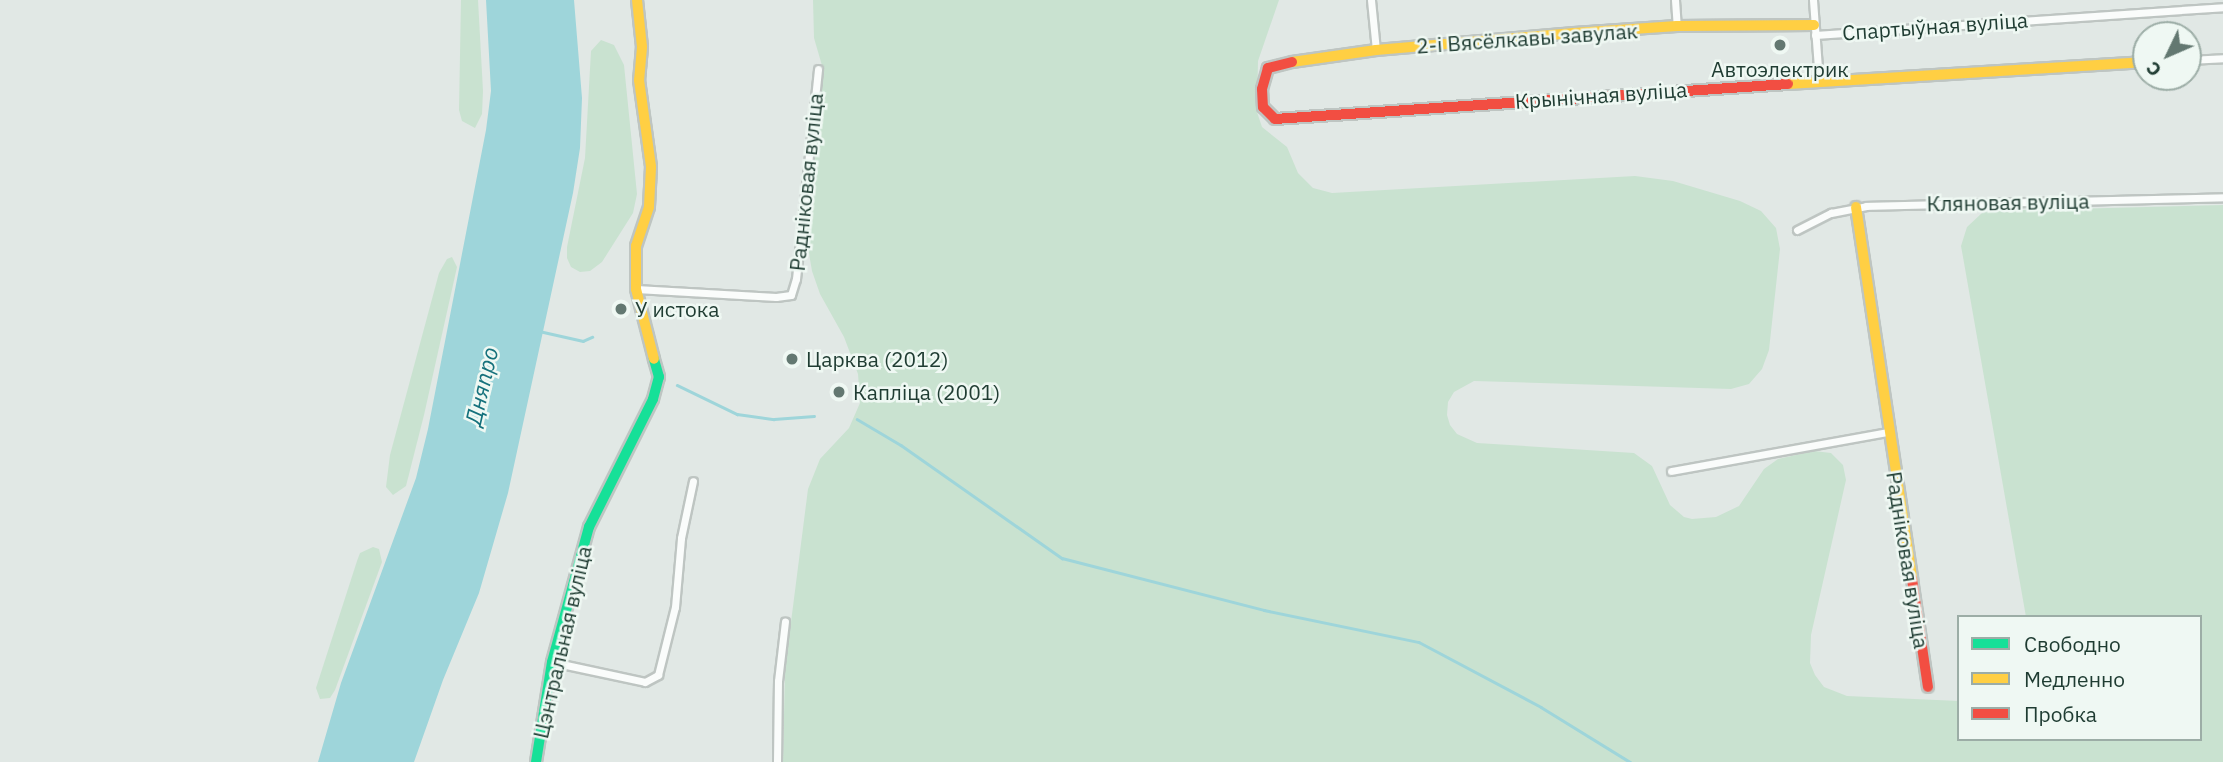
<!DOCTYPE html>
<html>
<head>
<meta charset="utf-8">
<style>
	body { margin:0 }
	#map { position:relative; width:2223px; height:762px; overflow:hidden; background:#e1e8e5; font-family:"IBM Plex Sans",sans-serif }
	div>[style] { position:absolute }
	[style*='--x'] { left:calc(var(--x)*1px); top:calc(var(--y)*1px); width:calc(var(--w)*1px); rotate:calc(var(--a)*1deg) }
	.green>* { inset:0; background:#c9e2d0 }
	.water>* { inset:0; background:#9ed5da }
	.stream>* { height:2.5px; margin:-1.25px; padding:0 1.25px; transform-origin:1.25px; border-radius:1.25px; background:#9ed5da }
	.roads { filter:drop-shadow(2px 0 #bec5c2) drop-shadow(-2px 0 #bec5c2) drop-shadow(0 2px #bec5c2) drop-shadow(0 -2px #bec5c2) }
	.street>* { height:7px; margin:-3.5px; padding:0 3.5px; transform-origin:3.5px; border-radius:3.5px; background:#fafcfb }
	.fast>* { height:10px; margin:-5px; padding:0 5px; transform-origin:5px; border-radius:5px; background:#16e098 }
	.slow>* { height:10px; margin:-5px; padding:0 5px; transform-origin:5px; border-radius:5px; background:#ffcf43 }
	.jam>* { height:10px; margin:-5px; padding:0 5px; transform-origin:5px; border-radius:5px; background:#f24e42 }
	.dots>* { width:19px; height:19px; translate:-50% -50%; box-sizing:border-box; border:4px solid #eff8f3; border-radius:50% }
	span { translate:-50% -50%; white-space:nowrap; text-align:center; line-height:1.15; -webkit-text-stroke:5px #eff8f3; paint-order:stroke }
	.street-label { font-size:21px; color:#1f3c32 }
	.poi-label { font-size:21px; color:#1f3c32 }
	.left { translate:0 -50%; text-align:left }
	.water-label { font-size:23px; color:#15717c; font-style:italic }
	.legend { position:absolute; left:1957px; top:615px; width:245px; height:126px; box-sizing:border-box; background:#eff8f3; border:2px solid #9cada6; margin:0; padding:9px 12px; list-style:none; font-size:21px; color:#1f3c32 }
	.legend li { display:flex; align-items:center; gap:14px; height:35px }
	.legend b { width:35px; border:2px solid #9cada6 }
	.north { position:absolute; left:2132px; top:21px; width:70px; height:70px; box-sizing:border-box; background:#eff8f3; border:2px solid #9cada6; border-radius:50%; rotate:226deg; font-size:19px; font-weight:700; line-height:28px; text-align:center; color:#1f3c32 }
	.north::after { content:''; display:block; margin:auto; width:24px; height:32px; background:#637871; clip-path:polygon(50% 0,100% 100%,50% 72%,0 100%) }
</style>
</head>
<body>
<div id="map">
	<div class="green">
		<i style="clip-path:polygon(461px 0,478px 0,483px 91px,482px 114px,475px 128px,462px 121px,459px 110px)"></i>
		<i style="clip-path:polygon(813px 0,1279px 0,1258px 61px,1257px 112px,1262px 127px,1287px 147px,1298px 173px,1313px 188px,1332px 193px,1635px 176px,1673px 181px,1740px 201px,1761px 211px,1776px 228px,1780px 249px,1769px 350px,1762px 369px,1749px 384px,1731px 389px,1474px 381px,1454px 392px,1448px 402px,1447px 415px,1450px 425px,1457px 434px,1477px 443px,1634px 453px,1652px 466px,1670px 505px,1684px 517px,1692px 519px,1716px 517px,1739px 506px,1764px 469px,1778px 459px,1814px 451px,1831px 453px,1843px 465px,1846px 480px,1811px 635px,1810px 663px,1815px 675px,1824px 687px,1847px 696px,1959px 701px,1959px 739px,2200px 739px,2200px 617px,2026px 617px,1963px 257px,1961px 246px,1967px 227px,1982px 213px,1990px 211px,2223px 205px,2223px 762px,783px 762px,785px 669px,808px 489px,820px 459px,849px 428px,860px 403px,858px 374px,844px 337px,820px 294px,812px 271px,805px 230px,823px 69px,814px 38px)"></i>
		<i style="clip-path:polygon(601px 40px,614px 45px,624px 65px,637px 194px,633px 213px,602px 262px,590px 271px,580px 272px,571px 267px,567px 258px,567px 247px,585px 158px,591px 51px)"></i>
		<i style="clip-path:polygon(452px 257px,457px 267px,424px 415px,406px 486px,393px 495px,386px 487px,390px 455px,439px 273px,447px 259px)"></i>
		<i style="clip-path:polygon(373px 547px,379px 549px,382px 562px,335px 690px,330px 698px,320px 699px,316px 688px,357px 561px,360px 553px)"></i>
	</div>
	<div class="water">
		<i style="clip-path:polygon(486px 0,574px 0,582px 98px,580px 148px,573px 193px,508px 493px,479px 593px,443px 680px,414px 762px,318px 762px,341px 683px,416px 478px,428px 429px,486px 130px,491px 91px)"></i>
	</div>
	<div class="stream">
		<i style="--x:539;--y:331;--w:45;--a:12.8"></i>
		<i style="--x:583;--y:341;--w:10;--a:-24"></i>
		<i style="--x:677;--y:385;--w:67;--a:25.8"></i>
		<i style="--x:737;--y:414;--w:37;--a:8"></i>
		<i style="--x:774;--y:419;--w:40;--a:-4.3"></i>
		<i style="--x:857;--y:419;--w:51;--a:30.6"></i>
		<i style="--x:901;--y:445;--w:197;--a:35.1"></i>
		<i style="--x:1062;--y:558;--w:209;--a:14.4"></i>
		<i style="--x:1264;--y:610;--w:158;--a:11.7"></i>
		<i style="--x:1419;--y:642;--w:138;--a:28"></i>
		<i style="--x:1541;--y:707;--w:105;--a:31.7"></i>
	</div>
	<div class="roads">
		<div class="street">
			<i style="--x:1371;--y:0;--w:50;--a:84.3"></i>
			<i style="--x:1675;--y:0;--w:26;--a:86"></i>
			<i style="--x:1813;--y:0;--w:81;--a:85.8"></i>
			<i style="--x:1815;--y:35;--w:409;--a:-3.9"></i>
			<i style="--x:2188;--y:60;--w:35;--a:-3"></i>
			<i style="--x:1797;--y:230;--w:38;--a:-27"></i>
			<i style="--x:1831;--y:213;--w:36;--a:-11"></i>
			<i style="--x:1866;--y:206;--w:357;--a:-1.4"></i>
			<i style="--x:636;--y:289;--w:140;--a:3.3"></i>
			<i style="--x:776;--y:297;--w:15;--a:-8"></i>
			<i style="--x:791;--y:295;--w:17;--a:-73"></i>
			<i style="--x:796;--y:279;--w:211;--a:-84"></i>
			<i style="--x:1671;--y:471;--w:220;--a:-10.2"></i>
			<i style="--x:552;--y:662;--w:95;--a:12.1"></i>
			<i style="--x:645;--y:682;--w:15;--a:-28"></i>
			<i style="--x:658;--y:675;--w:70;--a:-76"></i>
			<i style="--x:675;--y:607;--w:69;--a:-85"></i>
			<i style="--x:681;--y:538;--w:58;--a:-78.1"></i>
			<i style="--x:777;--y:762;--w:81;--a:-89.3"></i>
			<i style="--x:778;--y:681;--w:60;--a:-83.3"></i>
		</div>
		<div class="fast">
			<i style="--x:536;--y:762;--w:101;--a:-80.9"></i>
			<i style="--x:552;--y:662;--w:140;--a:-74.7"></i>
			<i style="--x:589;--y:527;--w:143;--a:-63.4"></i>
			<i style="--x:653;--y:399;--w:23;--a:-75"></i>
			<i style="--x:659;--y:377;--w:19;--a:-106"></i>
		</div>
		<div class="slow">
			<i style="--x:637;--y:0;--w:47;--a:83.9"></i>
			<i style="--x:642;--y:47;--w:33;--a:95"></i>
			<i style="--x:639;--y:80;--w:88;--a:82.1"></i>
			<i style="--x:651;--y:167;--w:40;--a:92.9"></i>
			<i style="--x:649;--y:207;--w:41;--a:108.4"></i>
			<i style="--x:636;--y:246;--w:43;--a:90"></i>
			<i style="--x:636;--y:289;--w:72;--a:75.6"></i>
			<i style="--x:1292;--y:62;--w:85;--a:-8.1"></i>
			<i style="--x:1376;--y:50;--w:199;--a:-4.9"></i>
			<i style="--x:1574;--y:33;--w:103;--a:-3.9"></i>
			<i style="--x:1677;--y:26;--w:137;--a:-0.4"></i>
			<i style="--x:1788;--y:84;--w:359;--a:-3.5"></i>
			<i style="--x:1856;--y:207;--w:376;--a:81.4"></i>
		</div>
		<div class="jam">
			<i style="--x:1292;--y:62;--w:25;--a:166"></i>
			<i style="--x:1268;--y:68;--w:22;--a:106"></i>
			<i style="--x:1262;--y:89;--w:18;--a:87"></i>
			<i style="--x:1263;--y:107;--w:17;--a:45"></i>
			<i style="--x:1275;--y:119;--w:514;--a:-3.9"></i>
			<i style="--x:1912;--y:579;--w:109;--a:81.6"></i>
		</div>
	</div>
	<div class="dots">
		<i style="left:1780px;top:45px;background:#637871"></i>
		<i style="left:621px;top:309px;background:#637871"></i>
		<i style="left:792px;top:359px;background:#637871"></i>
		<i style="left:839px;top:392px;background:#637871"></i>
	</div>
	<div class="street-label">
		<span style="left:1935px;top:26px;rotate:-4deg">Спартыўная вуліца</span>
		<span style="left:1527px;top:38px;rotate:-4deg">2-і Вясёлкавы завулак</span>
		<span style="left:1601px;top:95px;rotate:-4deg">Крынічная вуліца</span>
		<span style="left:806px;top:182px;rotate:-84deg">Радніковая вуліца</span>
		<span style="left:2008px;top:202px;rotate:-1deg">Кляновая вуліца</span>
		<span style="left:1908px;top:560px;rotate:81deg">Радніковая вуліца</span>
		<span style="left:562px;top:642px;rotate:-77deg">Цэнтральная вуліца</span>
	</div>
	<div class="poi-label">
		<span style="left:1780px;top:69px">Автоэлектрик</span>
		<span class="left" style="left:635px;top:309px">У истока</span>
		<span class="left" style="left:806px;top:359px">Царква (2012)</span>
		<span class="left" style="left:853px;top:392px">Капліца (2001)</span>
	</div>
	<div class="water-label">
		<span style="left:481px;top:386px;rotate:-77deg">Дняпро</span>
	</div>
	<ul class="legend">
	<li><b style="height:9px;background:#16e098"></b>Свободно</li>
	<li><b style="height:9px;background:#ffcf43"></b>Медленно</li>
	<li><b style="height:9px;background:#f24e42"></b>Пробка</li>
	</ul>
	<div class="north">С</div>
</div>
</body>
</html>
